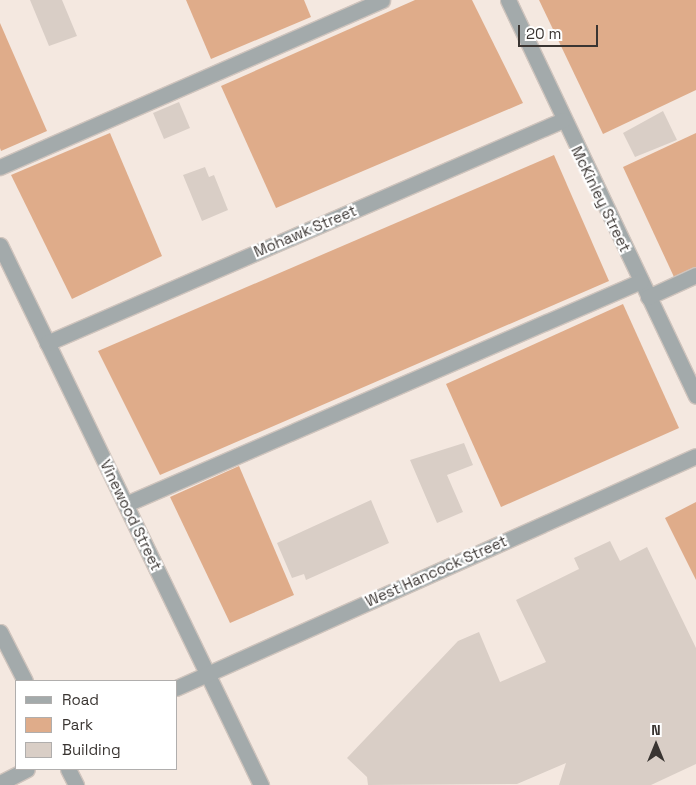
<!DOCTYPE html>
<html>
<head>
<meta charset="utf-8">
<style>
	body { margin:0 }
	#map { position:relative; width:696px; height:785px; overflow:hidden; background:#f4e8e0; font-family:"Space Grotesk",sans-serif }
	div>[style] { position:absolute }
	.green>* { inset:0; background:#dfac8a }
	.building>* { inset:0; background:#d9cec6 }
	.roads { filter:drop-shadow(1px 0 #cfc4bd) drop-shadow(-1px 0 #cfc4bd) drop-shadow(0 1px #cfc4bd) drop-shadow(0 -1px #cfc4bd) }
	.minor>* { height:15px; margin:-7.5px; padding:0 7.5px; transform-origin:7.5px; border-radius:7.5px; background:#a3aaab }
	span { translate:-50% -50%; white-space:nowrap; text-align:center; line-height:1.15; -webkit-text-stroke:4.5px #fff; paint-order:stroke }
	.street-label { font-size:15px; color:#3a3532 }
	.legend { position:absolute; left:15px; top:680px; width:162px; height:90px; box-sizing:border-box; background:#fff; border:1px solid #b0aead; margin:0; padding:6px 9px; list-style:none; font-size:15px; color:#3a3532 }
	.legend li { display:flex; align-items:center; gap:10px; height:25px }
	.legend b { width:25px; border:1px solid #b0aead }
	.north { position:absolute; left:631px; top:720px; width:50px; height:50px; -webkit-text-stroke:4px #fff; paint-order:stroke; rotate:0deg; font-size:14px; font-weight:700; line-height:20px; text-align:center; color:#3a3532 }
	.north::after { content:''; display:block; margin:auto; width:18px; height:22px; background:#3a3532; clip-path:polygon(50% 0,100% 100%,50% 72%,0 100%) }
	.scale { position:absolute; left:518px; top:25px; width:80px; height:22px; box-sizing:border-box; border:2px solid #3a3532; border-top:0; padding-left:6px; font-size:15px; line-height:18px; white-space:nowrap; color:#3a3532; -webkit-text-stroke:4px #fff; paint-order:stroke }
</style>
</head>
<body>
<div id="map">
	<div class="green">
		<div style="clip-path:polygon(186px 0,304px 0,311px 17px,211px 59px)"></div>
		<div style="clip-path:polygon(415px 0,472px 0,523px 103px,276px 208px,221px 86px)"></div>
		<div style="clip-path:polygon(539px 0,696px 0,696px 90px,603px 134px)"></div>
		<div style="clip-path:polygon(0 23px,47px 131px,1px 151px,0 148px)"></div>
		<div style="clip-path:polygon(110px 133px,162px 256px,72px 299px,11px 175px)"></div>
		<div style="clip-path:polygon(696px 133px,696px 267px,674px 277px,623px 167px)"></div>
		<div style="clip-path:polygon(554px 155px,609px 281px,160px 475px,98px 351px)"></div>
		<div style="clip-path:polygon(623px 304px,679px 428px,501px 507px,446px 384px)"></div>
		<div style="clip-path:polygon(239px 466px,294px 595px,230px 623px,170px 497px)"></div>
		<div style="clip-path:polygon(696px 502px,696px 580px,665px 518px)"></div>
	</div>
	<div class="building">
		<div style="clip-path:polygon(30px 0,62px 0,77px 36px,49px 46px)"></div>
		<div style="clip-path:polygon(179px 102px,190px 128px,164px 139px,153px 113px)"></div>
		<div style="clip-path:polygon(663px 111px,677px 140px,635px 157px,623px 133px)"></div>
		<div style="clip-path:polygon(205px 167px,209px 177px,214px 175px,228px 210px,202px 221px,183px 175px)"></div>
		<div style="clip-path:polygon(464px 443px,473px 465px,447px 475px,463px 512px,437px 523px,410px 460px)"></div>
		<div style="clip-path:polygon(371px 500px,389px 543px,306px 580px,304px 574px,292px 578px,277px 543px)"></div>
		<div style="clip-path:polygon(610px 541px,620px 561px,647px 547px,696px 648px,696px 764px,651px 785px,559px 785px,566px 763px,517px 784px,368px 785px,367px 777px,347px 758px,458px 641px,479px 632px,500px 682px,546px 662px,516px 600px,579px 569px,574px 558px)"></div>
	</div>
	<div class="roads">
		<div class="minor">
			<div style="left:508px;top:0;width:438px;rotate:64.6deg"></div>
			<div style="left:0;top:167px;width:417px;rotate:-23.6deg"></div>
			<div style="left:0;top:245px;width:600px;rotate:64.2deg"></div>
			<div style="left:648px;top:297px;width:53px;rotate:-24.6deg"></div>
			<div style="left:47px;top:343px;width:562px;rotate:-23.37deg"></div>
			<div style="left:126px;top:504px;width:561px;rotate:-23.41deg"></div>
			<div style="left:0;top:632px;width:55px;rotate:63deg"></div>
			<div style="left:176px;top:688px;width:569px;rotate:-24.04deg"></div>
			<div style="left:68px;top:769px;width:18px;rotate:63deg"></div>
			<div style="left:0;top:783px;width:30px;rotate:-27deg"></div>
		</div>
	</div>
	<div class="street-label">
		<span style="left:601px;top:199px;rotate:64deg">McKinley Street</span>
		<span style="left:305px;top:231px;rotate:-23deg">Mohawk Street</span>
		<span style="left:131px;top:515px;rotate:64deg">Vinewood Street</span>
		<span style="left:436px;top:571px;rotate:-24deg">West Hancock Street</span>
	</div>
	<ul class="legend">
	<li><b style="height:6px;background:#a3aaab"></b>Road</li>
	<li><b style="height:14px;background:#dfac8a"></b>Park</li>
	<li><b style="height:14px;background:#d9cec6"></b>Building</li>
	</ul>
	<div class="north">N</div>
	<div class="scale">20 m</div>
</div>
</body>
</html>
